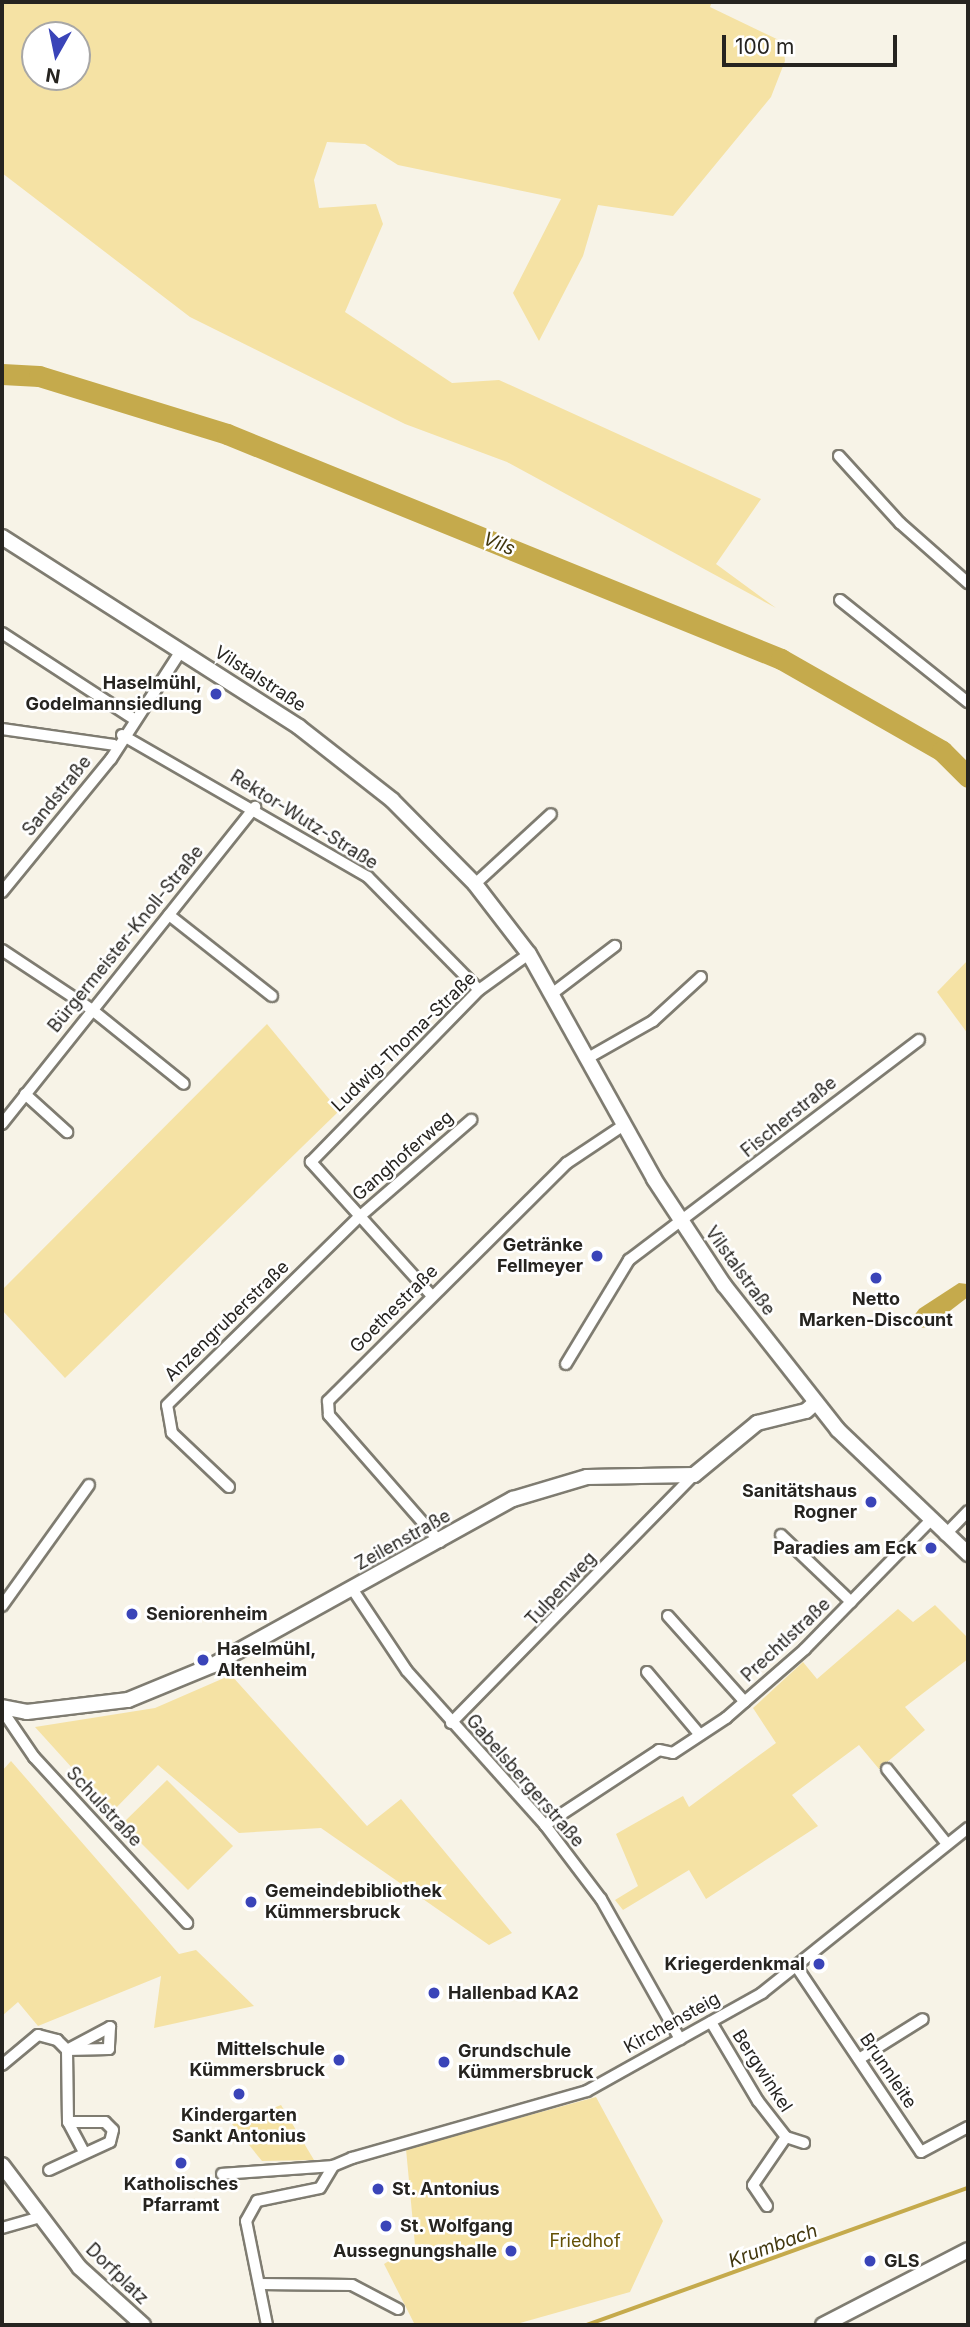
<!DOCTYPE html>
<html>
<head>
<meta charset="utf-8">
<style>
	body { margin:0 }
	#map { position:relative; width:970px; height:2327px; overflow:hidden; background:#f7f3e7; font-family:Inter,sans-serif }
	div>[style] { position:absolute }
	.green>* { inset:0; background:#f5e2a4 }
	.water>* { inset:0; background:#c5aa4c }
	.stream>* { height:3.5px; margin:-1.75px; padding:0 1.75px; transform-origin:1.75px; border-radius:1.75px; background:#c5aa4c }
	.river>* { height:21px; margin:-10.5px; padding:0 10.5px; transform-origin:10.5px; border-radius:10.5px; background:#c5aa4c }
	.roads { filter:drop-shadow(2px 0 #7f7c71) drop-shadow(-2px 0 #7f7c71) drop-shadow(0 2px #7f7c71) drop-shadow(0 -2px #7f7c71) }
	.street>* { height:10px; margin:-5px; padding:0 5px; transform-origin:5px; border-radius:5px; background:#fff }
	.secondary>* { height:14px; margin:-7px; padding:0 7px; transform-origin:7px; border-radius:7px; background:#fff }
	.dots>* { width:19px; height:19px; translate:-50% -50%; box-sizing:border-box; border:4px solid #fff; border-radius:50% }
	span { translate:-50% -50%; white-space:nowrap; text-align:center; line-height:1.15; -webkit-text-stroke:5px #fff; paint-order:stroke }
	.street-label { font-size:18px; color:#262420 }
	.poi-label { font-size:18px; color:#262420; font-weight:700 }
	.right { translate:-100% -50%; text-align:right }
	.left { translate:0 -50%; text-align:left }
	.park-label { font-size:18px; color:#645105 }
	.water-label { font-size:19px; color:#42370e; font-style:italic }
	.frame { position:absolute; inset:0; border:4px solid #262420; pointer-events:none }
	.north { position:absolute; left:21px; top:21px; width:70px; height:70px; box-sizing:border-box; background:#fff; border:2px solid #a8a7a6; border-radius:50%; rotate:189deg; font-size:19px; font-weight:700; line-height:28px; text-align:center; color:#262420 }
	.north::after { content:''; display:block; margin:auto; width:24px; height:32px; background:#3a44b8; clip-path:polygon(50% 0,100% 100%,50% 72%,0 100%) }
	.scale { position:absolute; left:722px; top:35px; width:175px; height:32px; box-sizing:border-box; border:4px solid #262420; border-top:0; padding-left:9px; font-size:21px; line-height:24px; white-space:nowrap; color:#262420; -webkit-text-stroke:5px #fff; paint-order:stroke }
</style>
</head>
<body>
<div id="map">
	<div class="green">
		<div style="clip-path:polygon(evenodd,2px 2px,712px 2px,710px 7px,783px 42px,785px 61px,771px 97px,673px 216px,598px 205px,583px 256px,539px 341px,513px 293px,561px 199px,398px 165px,365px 144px,327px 142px,314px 180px,319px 208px,376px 204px,383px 224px,345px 312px,452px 383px,499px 380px,761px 499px,716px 564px,776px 608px,507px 462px,405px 424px,190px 317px,2px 173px,2px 2px,35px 35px,77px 35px,77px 77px,35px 77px,35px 35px)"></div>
		<div style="clip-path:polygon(968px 960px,968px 1034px,937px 992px)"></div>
		<div style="clip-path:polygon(267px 1024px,339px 1111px,65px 1378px,2px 1310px,2px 1290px)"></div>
		<div style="clip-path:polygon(935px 1605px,968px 1638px,968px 1659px,905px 1707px,925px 1730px,879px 1769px,859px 1745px,792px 1795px,818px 1826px,706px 1899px,689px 1870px,623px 1910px,615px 1900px,638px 1886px,616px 1834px,683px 1796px,689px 1807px,776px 1743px,753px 1708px,803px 1662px,817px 1679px,898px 1609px,913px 1622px)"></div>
		<div style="clip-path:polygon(231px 1675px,367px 1826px,401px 1799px,512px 1933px,489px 1945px,321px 1828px,239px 1833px,158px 1765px,112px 1812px,35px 1727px,155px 1708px)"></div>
		<div style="clip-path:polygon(11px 1761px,179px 1954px,196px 1950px,254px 2006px,154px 2028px,161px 1976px,38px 2026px,18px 2002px,2px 2016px,2px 1771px)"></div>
		<div style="clip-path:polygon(167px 1780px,233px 1846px,188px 1890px,122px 1824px)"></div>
		<div style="clip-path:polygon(596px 2097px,663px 2221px,630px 2292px,513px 2325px,415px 2325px,384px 2264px,415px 2245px,406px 2149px)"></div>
		<div style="clip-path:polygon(281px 2105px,314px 2160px,262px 2161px,232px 2124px)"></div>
	</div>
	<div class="water">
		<div style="clip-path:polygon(959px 1283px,967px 1284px,968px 1297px,929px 1327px,918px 1328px,914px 1316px,919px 1309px)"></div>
	</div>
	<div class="stream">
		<div style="left:587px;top:2325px;width:405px;rotate:-19.8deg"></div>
	</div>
	<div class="river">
		<div style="left:2px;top:374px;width:37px;rotate:3deg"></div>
		<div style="left:39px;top:376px;width:197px;rotate:17.1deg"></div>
		<div style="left:227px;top:434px;width:598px;rotate:22.1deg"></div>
		<div style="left:781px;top:659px;width:185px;rotate:29.7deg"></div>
		<div style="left:942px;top:751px;width:37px;rotate:45deg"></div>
	</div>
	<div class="roads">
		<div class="street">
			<div style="left:839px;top:456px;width:91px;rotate:47.7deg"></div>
			<div style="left:900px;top:523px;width:91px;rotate:41.4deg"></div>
			<div style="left:840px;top:600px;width:164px;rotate:38.6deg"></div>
			<div style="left:2px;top:633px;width:158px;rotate:33.1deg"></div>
			<div style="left:2px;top:729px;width:113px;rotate:8.1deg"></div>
			<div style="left:122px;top:735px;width:284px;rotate:30deg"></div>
			<div style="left:368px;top:877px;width:158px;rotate:45.5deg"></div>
			<div style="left:475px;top:884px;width:103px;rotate:-42.6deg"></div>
			<div style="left:2px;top:892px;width:172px;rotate:-50.7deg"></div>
			<div style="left:111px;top:759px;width:129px;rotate:-57.1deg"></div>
			<div style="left:169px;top:915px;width:131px;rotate:38.2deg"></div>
			<div style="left:2px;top:950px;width:107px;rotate:33.5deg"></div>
			<div style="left:91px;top:1009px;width:119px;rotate:38.9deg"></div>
			<div style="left:553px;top:993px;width:78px;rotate:-37.2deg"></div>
			<div style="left:588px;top:1058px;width:75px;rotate:-29.6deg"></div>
			<div style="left:653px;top:1021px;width:65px;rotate:-42.5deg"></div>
			<div style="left:25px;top:1094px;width:57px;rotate:42.1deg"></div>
			<div style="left:2px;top:1124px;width:406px;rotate:-51.4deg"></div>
			<div style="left:432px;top:1296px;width:181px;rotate:-132.1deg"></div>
			<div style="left:311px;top:1162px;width:240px;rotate:-45.7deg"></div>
			<div style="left:479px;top:990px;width:62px;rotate:-35.8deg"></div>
			<div style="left:566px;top:1364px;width:122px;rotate:-58.8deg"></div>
			<div style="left:629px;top:1260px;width:364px;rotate:-37.2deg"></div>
			<div style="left:229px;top:1487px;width:79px;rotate:-136.5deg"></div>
			<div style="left:172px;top:1433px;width:28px;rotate:-100deg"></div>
			<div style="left:167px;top:1405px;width:267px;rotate:-44.4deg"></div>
			<div style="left:358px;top:1218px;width:150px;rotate:-40.9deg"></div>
			<div style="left:781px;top:1535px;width:97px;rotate:43.7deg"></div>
			<div style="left:945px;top:1535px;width:33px;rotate:-46deg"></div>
			<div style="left:440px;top:1542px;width:169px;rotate:-131.2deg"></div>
			<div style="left:329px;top:1415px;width:14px;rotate:-94deg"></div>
			<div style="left:328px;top:1401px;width:337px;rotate:-44.9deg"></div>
			<div style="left:567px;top:1163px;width:69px;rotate:-33.7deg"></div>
			<div style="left:353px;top:1590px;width:97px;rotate:56.3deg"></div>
			<div style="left:407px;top:1671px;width:207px;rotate:48.1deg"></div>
			<div style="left:545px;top:1825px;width:93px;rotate:52.9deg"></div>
			<div style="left:601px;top:1899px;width:161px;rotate:60.6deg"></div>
			<div style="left:2px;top:1606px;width:149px;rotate:-54.3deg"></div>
			<div style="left:668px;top:1616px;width:115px;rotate:48.2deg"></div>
			<div style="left:647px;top:1672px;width:82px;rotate:49.9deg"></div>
			<div style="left:2px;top:1710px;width:57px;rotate:55.8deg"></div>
			<div style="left:34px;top:1757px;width:226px;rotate:47.3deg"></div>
			<div style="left:451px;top:1723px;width:347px;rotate:-45.6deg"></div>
			<div style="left:887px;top:1769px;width:96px;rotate:51.3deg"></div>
			<div style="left:545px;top:1825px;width:136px;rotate:-33.3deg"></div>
			<div style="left:659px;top:1750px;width:14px;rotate:12deg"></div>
			<div style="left:673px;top:1753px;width:64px;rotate:-33.4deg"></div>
			<div style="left:726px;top:1718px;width:105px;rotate:-41.1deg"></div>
			<div style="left:805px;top:1649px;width:179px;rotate:-45.7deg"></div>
			<div style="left:796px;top:1966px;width:224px;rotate:56.1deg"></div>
			<div style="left:921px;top:2152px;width:53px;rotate:-28deg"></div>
			<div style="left:711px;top:2022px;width:92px;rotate:59.3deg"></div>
			<div style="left:758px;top:2101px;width:46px;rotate:52.1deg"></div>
			<div style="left:786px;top:2137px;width:19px;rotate:18deg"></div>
			<div style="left:110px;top:2027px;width:22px;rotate:93deg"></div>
			<div style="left:109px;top:2049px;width:42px;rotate:178.6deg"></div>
			<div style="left:67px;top:2050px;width:49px;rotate:-28.1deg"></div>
			<div style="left:859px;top:2059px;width:75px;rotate:-32deg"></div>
			<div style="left:2px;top:2065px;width:47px;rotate:-39.8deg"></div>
			<div style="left:38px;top:2035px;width:20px;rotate:15deg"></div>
			<div style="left:57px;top:2040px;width:14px;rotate:45deg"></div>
			<div style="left:67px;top:2050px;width:72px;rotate:89.2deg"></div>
			<div style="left:68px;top:2122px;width:37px"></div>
			<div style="left:105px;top:2122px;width:11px;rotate:45deg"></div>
			<div style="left:113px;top:2130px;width:12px;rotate:104deg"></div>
			<div style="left:110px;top:2142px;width:67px;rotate:155.3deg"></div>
			<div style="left:68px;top:2122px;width:32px;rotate:62deg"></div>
			<div style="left:222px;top:2174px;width:111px;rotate:-4.1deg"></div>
			<div style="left:767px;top:2206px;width:25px;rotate:-124deg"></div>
			<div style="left:753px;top:2185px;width:58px;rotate:-55.5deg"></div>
			<div style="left:2px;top:2228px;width:40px;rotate:-16deg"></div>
			<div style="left:259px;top:2284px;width:93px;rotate:0.6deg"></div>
			<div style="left:352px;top:2285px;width:52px;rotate:27.6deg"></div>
			<div style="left:267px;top:2325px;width:106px;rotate:-101.4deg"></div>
			<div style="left:246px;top:2221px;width:23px;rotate:-61deg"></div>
			<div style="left:257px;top:2201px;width:64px;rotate:-11.7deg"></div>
			<div style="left:320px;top:2188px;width:26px;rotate:-59deg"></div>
			<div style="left:333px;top:2166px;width:21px;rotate:-23deg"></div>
			<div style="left:352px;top:2158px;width:244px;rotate:-15.9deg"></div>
			<div style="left:587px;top:2091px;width:201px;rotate:-29.2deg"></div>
			<div style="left:762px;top:1993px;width:264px;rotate:-38.7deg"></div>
		</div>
		<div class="secondary">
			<div style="left:2px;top:537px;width:353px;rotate:32.6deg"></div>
			<div style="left:299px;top:727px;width:118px;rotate:38.1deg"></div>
			<div style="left:392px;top:800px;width:118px;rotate:45.3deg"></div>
			<div style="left:475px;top:884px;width:88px;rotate:52.4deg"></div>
			<div style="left:529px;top:954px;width:257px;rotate:60.9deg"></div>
			<div style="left:654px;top:1179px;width:127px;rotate:56.6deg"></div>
			<div style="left:724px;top:1285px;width:184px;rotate:51.8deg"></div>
			<div style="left:838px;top:1430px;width:180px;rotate:43.6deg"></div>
			<div style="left:2px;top:1707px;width:25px;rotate:11deg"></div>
			<div style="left:27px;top:1712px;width:102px;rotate:-6.8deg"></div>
			<div style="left:128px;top:1700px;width:92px;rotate:-22.4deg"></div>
			<div style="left:213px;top:1665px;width:343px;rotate:-29deg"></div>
			<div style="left:513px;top:1499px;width:77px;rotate:-16.6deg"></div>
			<div style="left:587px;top:1477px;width:107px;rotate:-1.1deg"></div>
			<div style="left:694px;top:1475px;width:82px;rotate:-39.5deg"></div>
			<div style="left:757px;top:1423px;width:50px;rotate:-13.8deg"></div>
			<div style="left:806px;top:1411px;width:13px;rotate:-42deg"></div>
			<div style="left:2px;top:2165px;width:129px;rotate:52.9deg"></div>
			<div style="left:80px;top:2268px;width:85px;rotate:42.1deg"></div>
			<div style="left:823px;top:2325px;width:163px;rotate:-27.3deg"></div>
		</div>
	</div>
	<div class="dots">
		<div style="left:216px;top:694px;background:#3a44b8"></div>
		<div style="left:597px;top:1256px;background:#3a44b8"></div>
		<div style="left:876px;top:1278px;background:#3a44b8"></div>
		<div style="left:871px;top:1502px;background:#3a44b8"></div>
		<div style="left:931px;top:1548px;background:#3a44b8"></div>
		<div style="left:132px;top:1614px;background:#3a44b8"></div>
		<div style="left:203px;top:1660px;background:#3a44b8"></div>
		<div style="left:251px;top:1902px;background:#3a44b8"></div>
		<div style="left:819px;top:1964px;background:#3a44b8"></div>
		<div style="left:434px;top:1993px;background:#3a44b8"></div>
		<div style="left:339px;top:2060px;background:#3a44b8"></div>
		<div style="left:444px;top:2062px;background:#3a44b8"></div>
		<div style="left:239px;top:2094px;background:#3a44b8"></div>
		<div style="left:181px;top:2163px;background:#3a44b8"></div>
		<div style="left:378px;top:2189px;background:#3a44b8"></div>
		<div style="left:386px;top:2226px;background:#3a44b8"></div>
		<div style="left:511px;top:2251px;background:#3a44b8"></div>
		<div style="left:870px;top:2261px;background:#3a44b8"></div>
	</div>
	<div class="street-label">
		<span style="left:260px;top:679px;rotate:33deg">Vilstalstraße</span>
		<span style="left:57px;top:796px;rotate:-51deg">Sandstraße</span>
		<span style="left:304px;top:820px;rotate:32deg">Rektor-Wutz-Straße</span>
		<span style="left:126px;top:939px;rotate:-51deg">Bürgermeister-Knoll-Straße</span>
		<span style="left:404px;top:1042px;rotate:-44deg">Ludwig-Thoma-Straße</span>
		<span style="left:789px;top:1117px;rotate:-39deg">Fischerstraße</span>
		<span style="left:403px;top:1156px;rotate:-41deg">Ganghoferweg</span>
		<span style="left:740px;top:1271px;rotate:54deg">Vilstalstraße</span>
		<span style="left:394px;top:1309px;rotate:-45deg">Goethestraße</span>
		<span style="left:227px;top:1321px;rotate:-44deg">Anzengruberstraße</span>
		<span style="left:403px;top:1540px;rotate:-29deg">Zeilenstraße</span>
		<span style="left:561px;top:1589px;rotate:-47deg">Tulpenweg</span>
		<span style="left:786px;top:1640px;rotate:-43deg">Prechtlstraße</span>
		<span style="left:525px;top:1781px;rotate:49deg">Gabelsbergerstraße</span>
		<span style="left:104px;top:1807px;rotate:47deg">Schulstraße</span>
		<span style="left:672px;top:2023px;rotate:-29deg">Kirchensteig</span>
		<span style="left:762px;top:2071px;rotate:57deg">Bergwinkel</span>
		<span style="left:888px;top:2071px;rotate:56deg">Brunnleite</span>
		<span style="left:117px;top:2274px;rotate:44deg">Dorfplatz</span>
	</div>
	<div class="poi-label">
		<span class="right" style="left:202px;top:694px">Haselmühl,<br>Godelmannsiedlung</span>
		<span class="right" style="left:583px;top:1256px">Getränke<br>Fellmeyer</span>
		<span style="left:876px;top:1310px">Netto<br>Marken-Discount</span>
		<span class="right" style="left:857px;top:1502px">Sanitätshaus<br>Rogner</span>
		<span class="right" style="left:917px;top:1548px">Paradies am Eck</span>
		<span class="left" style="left:146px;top:1614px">Seniorenheim</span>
		<span class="left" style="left:217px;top:1660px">Haselmühl,<br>Altenheim</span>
		<span class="left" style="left:265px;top:1902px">Gemeindebibliothek<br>Kümmersbruck</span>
		<span class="right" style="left:805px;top:1964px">Kriegerdenkmal</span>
		<span class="left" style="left:448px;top:1993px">Hallenbad KA2</span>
		<span class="right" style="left:325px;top:2060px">Mittelschule<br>Kümmersbruck</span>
		<span class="left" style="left:458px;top:2062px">Grundschule<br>Kümmersbruck</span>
		<span style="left:239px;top:2126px">Kindergarten<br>Sankt Antonius</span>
		<span style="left:181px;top:2195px">Katholisches<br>Pfarramt</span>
		<span class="left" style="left:392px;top:2189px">St. Antonius</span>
		<span class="left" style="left:400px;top:2226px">St. Wolfgang</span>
		<span class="right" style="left:497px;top:2251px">Aussegnungshalle</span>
		<span class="left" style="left:884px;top:2261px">GLS</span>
	</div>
	<div class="park-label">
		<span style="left:585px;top:2241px">Friedhof</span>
	</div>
	<div class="water-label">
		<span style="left:499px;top:544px;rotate:22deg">Vils</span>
		<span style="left:773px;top:2246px;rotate:-20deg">Krumbach</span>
	</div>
	<div class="frame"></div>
	<div class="north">N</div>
	<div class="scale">100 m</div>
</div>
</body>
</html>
